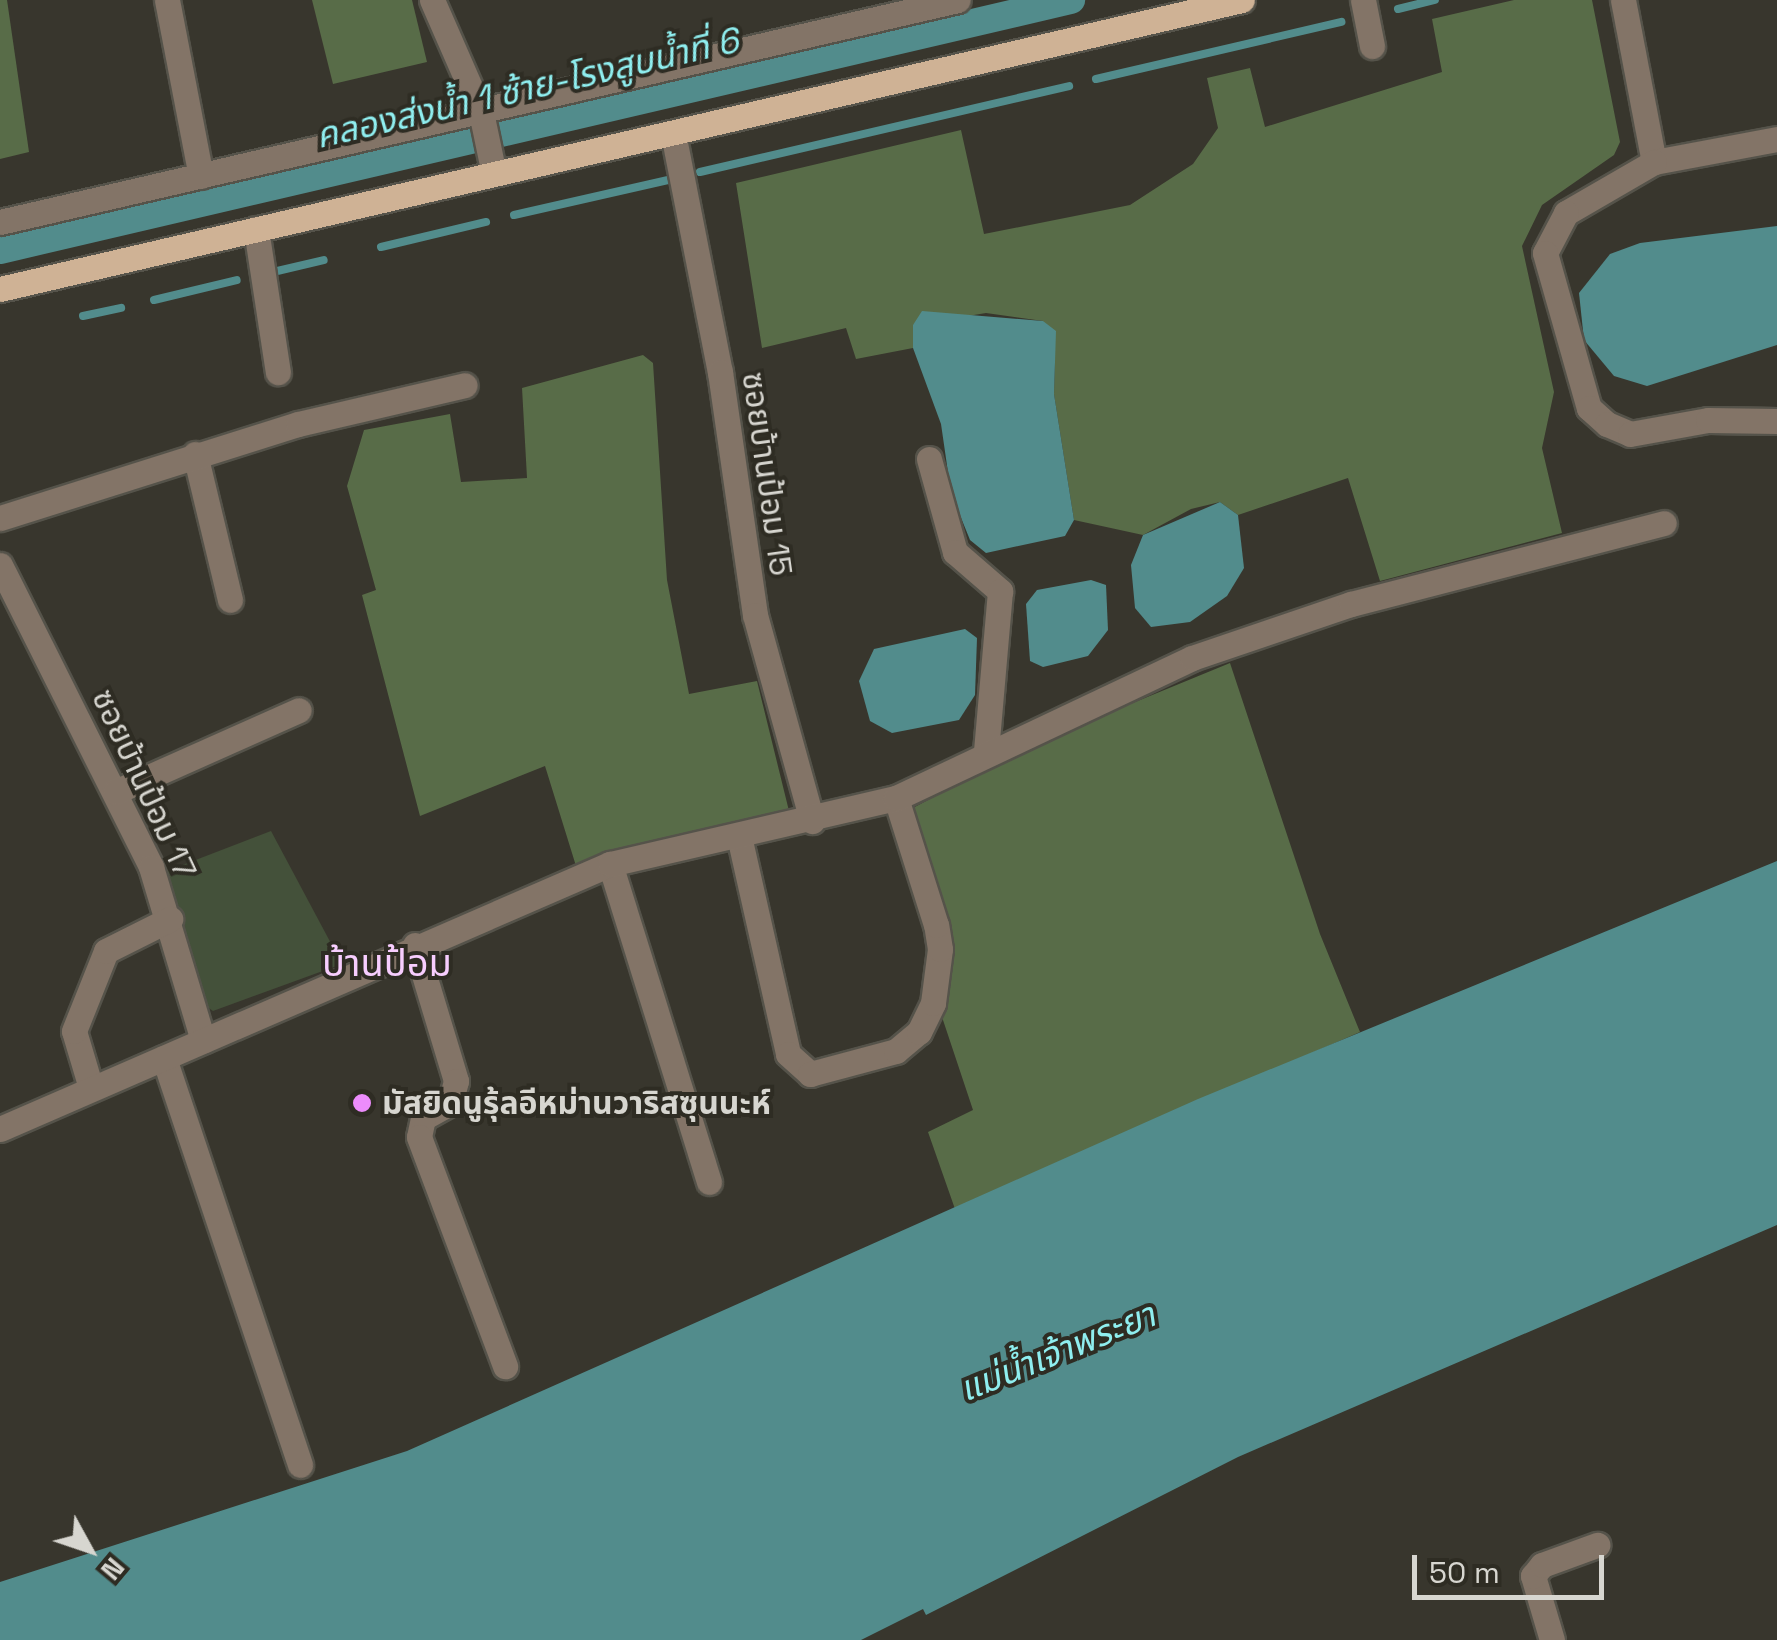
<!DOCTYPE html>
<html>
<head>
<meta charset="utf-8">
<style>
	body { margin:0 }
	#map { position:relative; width:1777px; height:1640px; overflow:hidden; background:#38362d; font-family:"Space Grotesk","Noto Sans Thai",sans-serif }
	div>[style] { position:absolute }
	.green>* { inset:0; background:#44513a }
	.forest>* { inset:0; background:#586c48 }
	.water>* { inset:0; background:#528c8c }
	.stream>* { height:8px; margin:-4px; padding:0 4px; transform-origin:4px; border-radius:4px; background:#528c8c }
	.canal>* { height:28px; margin:-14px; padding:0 14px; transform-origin:14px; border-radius:14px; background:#528c8c }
	.roads { filter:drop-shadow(2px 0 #55534a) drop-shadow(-2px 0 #55534a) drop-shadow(0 2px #55534a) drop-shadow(0 -2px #55534a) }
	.minor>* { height:25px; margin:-12.5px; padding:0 12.5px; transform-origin:12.5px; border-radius:12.5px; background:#837467 }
	.major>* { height:25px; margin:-12.5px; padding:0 12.5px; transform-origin:12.5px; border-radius:12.5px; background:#cfb295 }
	.dots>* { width:28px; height:28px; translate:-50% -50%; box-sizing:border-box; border:5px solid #2e2c23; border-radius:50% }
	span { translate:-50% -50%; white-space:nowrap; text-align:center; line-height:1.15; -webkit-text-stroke:8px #2e2c23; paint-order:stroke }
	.street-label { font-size:32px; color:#d7d6d0 }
	.poi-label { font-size:32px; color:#d7d6d0; font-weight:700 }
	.left { translate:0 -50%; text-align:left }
	.water-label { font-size:35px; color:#8feeef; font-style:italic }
	.quarter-label { font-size:38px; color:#f7cdfe }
	.north { position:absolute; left:40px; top:1500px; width:100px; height:100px; -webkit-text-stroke:8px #2e2c23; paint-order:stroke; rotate:130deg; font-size:28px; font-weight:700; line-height:40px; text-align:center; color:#d7d6d0 }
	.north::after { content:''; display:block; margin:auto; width:35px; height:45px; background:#d7d6d0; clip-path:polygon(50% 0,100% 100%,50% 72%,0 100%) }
	.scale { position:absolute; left:1412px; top:1555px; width:192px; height:45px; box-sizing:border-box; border:5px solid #d7d6d0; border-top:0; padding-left:12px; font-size:30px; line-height:35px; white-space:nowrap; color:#d7d6d0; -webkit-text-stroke:8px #2e2c23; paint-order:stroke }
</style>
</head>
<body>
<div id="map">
	<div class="green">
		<div style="clip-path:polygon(271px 831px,342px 964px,213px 1011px,203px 1004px,167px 871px)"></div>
	</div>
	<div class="forest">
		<div style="clip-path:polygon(0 0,7px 0,29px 152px,0 159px)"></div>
		<div style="clip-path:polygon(312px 0,412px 0,427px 62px,333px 84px)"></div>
		<div style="clip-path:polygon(1514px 0,1592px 0,1620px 142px,1614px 155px,1542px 205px,1522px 246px,1554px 392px,1542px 448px,1562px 533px,1380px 581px,1348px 478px,1238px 515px,1220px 502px,1191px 509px,1143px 535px,1074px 520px,1054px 394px,1055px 360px,1043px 321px,986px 313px,913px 325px,913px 348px,856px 359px,846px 328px,762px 348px,736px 183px,961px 130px,984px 234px,1130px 205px,1193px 164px,1218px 128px,1207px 78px,1250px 68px,1265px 127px,1442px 72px,1432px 19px)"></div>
		<div style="clip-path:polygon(643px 355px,653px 363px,667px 580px,689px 694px,757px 681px,790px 815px,576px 866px,545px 766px,420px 816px,362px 595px,376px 590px,347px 486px,364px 430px,450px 414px,461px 482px,527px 478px,522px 388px)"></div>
		<div style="clip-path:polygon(1230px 663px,1320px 934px,1360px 1032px,955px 1209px,928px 1132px,973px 1110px,940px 1011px,911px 809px,1033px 744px)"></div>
	</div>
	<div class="water">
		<div style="clip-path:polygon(1777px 226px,1777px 345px,1647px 386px,1614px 376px,1584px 340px,1579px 293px,1610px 254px,1640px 243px)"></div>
		<div style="clip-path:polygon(922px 311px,1043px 321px,1056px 331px,1054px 394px,1074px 520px,1065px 536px,986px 553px,970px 540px,951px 493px,941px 424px,913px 348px,913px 325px)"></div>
		<div style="clip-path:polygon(1220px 502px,1238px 515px,1244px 568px,1227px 596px,1190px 622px,1151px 627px,1135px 608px,1131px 565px,1143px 535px)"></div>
		<div style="clip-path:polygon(1091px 580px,1106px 585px,1108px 630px,1088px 656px,1043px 667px,1030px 661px,1026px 604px,1037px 590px)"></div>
		<div style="clip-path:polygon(965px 629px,977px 638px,975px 695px,959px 720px,892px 733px,870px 721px,859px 681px,874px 649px)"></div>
		<div style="clip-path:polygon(1777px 861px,1777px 1225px,1238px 1457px,926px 1615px,923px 1609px,861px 1640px,0 1640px,0 1582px,407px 1451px,1198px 1099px)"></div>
	</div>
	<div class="stream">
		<div style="left:1398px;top:9px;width:38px;rotate:-14deg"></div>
		<div style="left:1096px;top:79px;width:252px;rotate:-13.1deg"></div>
		<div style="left:700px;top:172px;width:379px;rotate:-13.1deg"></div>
		<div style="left:514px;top:215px;width:158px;rotate:-12.8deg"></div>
		<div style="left:381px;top:247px;width:108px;rotate:-13.4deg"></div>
		<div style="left:273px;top:272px;width:52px;rotate:-13.2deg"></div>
		<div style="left:154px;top:300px;width:85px;rotate:-13.5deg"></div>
		<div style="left:83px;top:316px;width:39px;rotate:-12deg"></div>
	</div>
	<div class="canal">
		<div style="left:0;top:250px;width:1100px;rotate:-13.14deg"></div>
	</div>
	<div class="roads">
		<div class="minor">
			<div style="left:167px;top:0;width:179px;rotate:79.1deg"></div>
			<div style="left:432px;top:0;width:122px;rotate:66.4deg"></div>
			<div style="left:481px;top:112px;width:63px;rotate:78.2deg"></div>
			<div style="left:1363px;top:0;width:47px;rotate:78.9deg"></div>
			<div style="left:1623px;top:0;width:165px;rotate:79.2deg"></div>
			<div style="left:673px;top:133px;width:244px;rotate:78.9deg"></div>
			<div style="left:720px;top:372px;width:246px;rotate:81.8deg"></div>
			<div style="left:755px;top:615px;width:214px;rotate:74.5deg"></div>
			<div style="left:1777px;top:139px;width:125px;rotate:169.4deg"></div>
			<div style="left:1654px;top:162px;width:102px;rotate:149.9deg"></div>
			<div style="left:1566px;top:213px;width:45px;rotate:117.7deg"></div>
			<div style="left:1545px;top:253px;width:161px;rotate:74.2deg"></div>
			<div style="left:1589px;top:408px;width:24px;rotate:42deg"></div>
			<div style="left:1607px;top:424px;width:25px;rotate:23deg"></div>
			<div style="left:1630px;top:434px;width:79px;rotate:-10.2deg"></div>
			<div style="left:1708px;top:420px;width:69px;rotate:0.8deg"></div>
			<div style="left:0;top:222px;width:983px;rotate:-13.05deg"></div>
			<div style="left:256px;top:229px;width:145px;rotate:81.3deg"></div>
			<div style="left:195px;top:454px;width:150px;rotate:76.5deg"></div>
			<div style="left:929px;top:459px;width:97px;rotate:74.4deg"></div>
			<div style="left:955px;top:552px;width:60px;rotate:40.9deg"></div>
			<div style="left:1000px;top:591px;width:162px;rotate:95deg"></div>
			<div style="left:0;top:518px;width:312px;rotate:-17.5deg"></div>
			<div style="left:298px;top:424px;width:171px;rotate:-13.1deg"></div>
			<div style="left:0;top:565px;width:338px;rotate:63.4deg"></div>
			<div style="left:151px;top:867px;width:181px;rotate:73.3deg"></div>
			<div style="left:115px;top:792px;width:201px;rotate:-24deg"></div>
			<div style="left:739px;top:836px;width:223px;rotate:77.3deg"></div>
			<div style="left:788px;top:1054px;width:30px;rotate:42deg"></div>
			<div style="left:810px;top:1074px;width:89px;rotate:-15deg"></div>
			<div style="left:896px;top:1051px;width:30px;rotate:-40deg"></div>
			<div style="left:919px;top:1032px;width:32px;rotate:-64deg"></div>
			<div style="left:933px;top:1003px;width:54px;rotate:-82.6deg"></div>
			<div style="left:940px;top:949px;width:24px;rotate:-99deg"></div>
			<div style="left:936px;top:925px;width:133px;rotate:-107.5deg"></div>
			<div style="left:610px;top:864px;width:333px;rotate:72.7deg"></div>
			<div style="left:415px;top:945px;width:142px;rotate:73.2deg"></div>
			<div style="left:456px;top:1081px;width:23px;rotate:105deg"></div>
			<div style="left:450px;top:1103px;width:31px;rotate:151deg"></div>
			<div style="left:423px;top:1118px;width:19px;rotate:102deg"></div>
			<div style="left:419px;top:1137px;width:245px;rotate:69.4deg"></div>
			<div style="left:164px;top:1058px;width:429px;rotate:71.5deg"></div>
			<div style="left:91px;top:1088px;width:59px;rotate:-106.6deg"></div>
			<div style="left:74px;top:1031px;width:86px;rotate:-68.2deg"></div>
			<div style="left:106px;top:951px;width:72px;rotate:-26.6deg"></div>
			<div style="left:0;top:1129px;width:665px;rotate:-23.48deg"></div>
			<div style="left:610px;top:864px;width:294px;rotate:-13deg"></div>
			<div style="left:896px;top:798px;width:327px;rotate:-25.3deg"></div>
			<div style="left:1192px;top:658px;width:168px;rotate:-18.8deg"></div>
			<div style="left:1351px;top:604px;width:323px;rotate:-14.5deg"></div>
			<div style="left:1552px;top:1640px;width:67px;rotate:-106.5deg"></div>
			<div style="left:1533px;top:1576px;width:14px;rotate:-51deg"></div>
			<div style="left:1542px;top:1565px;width:59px;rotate:-20deg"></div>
		</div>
		<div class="major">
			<div style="left:0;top:289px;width:1275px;rotate:-13.1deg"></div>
		</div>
	</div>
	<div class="dots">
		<div style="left:362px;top:1103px;background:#ec8cfb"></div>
	</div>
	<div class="street-label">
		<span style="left:767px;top:474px;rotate:82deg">ซอยบ้านป้อม 15</span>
		<span style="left:144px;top:784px;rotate:65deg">ซอยบ้านป้อม 17</span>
	</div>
	<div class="poi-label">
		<span class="left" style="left:382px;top:1103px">มัสยิดนูรุ้ลอีหม่านวาริสซุนนะห์</span>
	</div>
	<div class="water-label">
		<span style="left:527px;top:88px;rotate:-13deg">คลองส่งน้ำ 1 ซ้าย-โรงสูบน้ำที่ 6</span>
		<span style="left:1057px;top:1352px;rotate:-22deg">แม่น้ำเจ้าพระยา</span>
	</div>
	<div class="quarter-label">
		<span style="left:387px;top:964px">บ้านป้อม</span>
	</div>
	<div class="north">N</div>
	<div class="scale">50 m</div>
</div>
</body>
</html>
